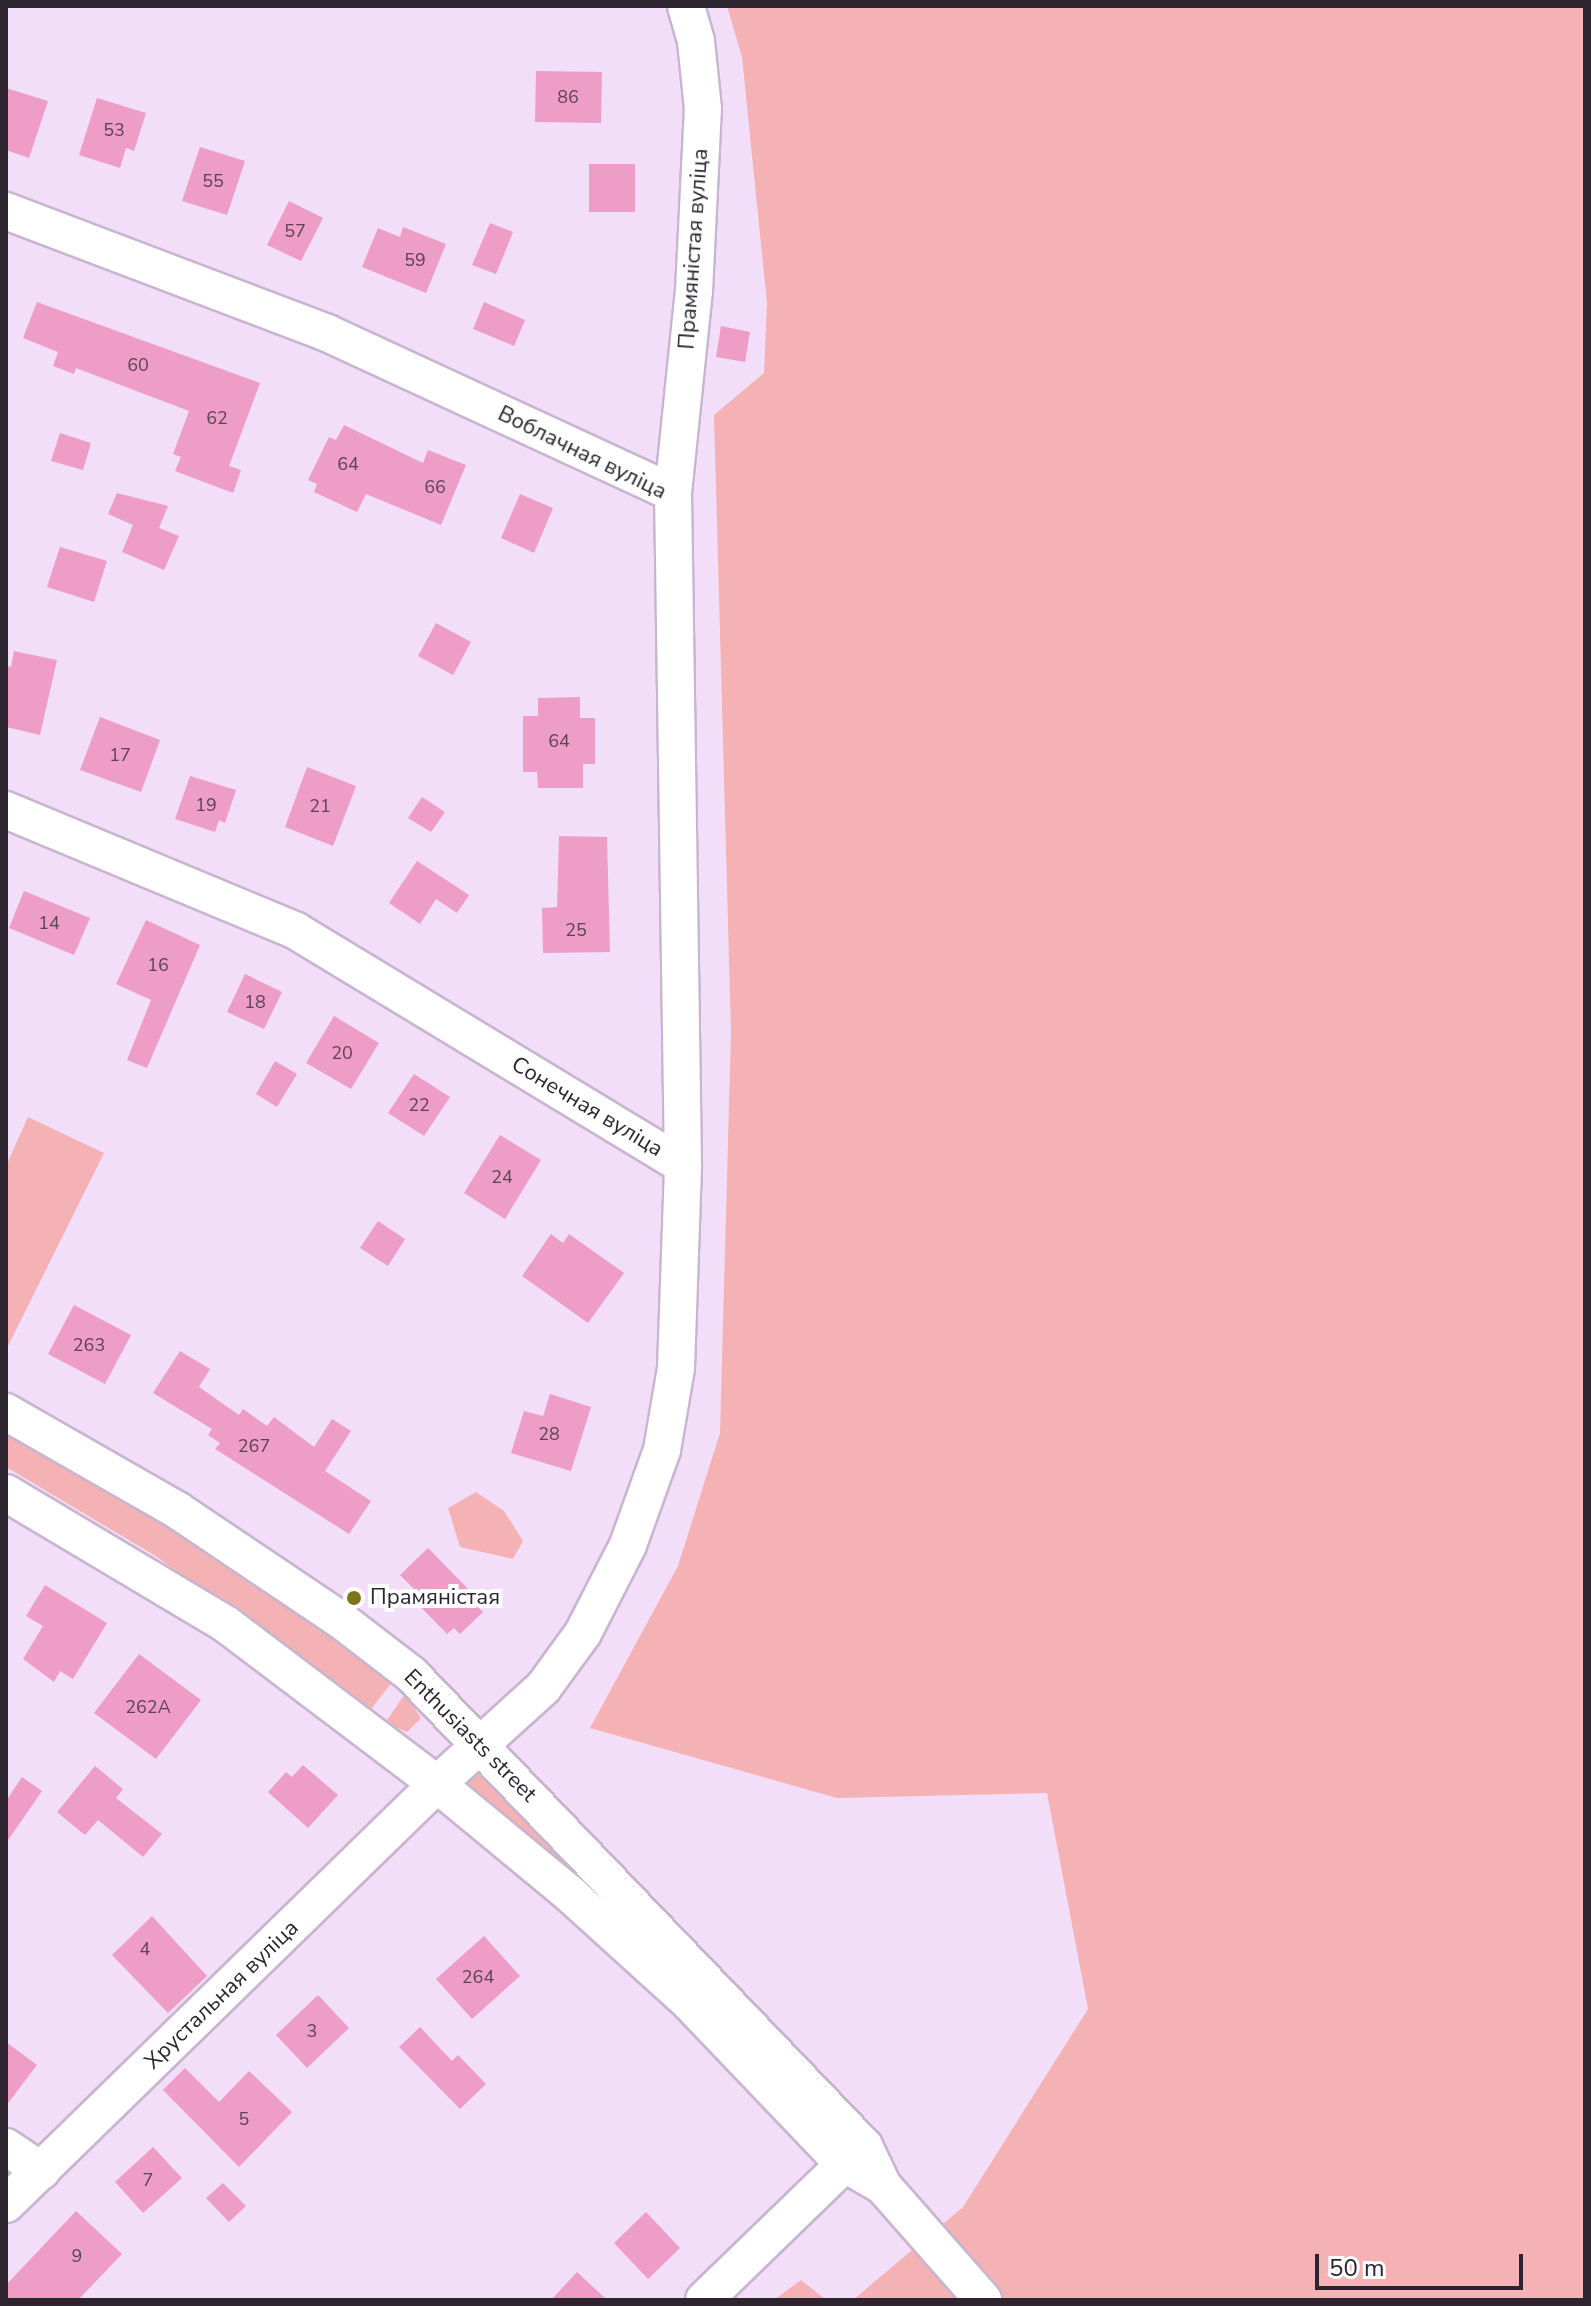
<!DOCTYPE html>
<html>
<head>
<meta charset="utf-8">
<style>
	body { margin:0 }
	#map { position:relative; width:1591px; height:2306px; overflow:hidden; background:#f2def9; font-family:"Nunito Sans",sans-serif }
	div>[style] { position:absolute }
	.green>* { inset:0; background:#f5b2b4 }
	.building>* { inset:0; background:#ee9dc7 }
	.roads { filter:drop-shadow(2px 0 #c9b5cf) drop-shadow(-2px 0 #c9b5cf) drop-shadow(0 2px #c9b5cf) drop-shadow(0 -2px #c9b5cf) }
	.minor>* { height:36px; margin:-18px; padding:0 18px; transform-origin:18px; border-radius:18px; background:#fff }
	.dots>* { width:22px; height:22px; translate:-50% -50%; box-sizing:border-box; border:4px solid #fff; border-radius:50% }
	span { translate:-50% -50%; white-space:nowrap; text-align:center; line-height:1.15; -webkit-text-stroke:8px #fff; paint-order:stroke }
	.number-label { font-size:18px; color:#5c4255 }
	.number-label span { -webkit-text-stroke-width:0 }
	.street-label { font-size:22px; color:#2c242f }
	.poi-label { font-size:22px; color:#2c242f }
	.left { translate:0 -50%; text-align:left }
	.frame { position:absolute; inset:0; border:8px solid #2c242f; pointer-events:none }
	.scale { position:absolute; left:1315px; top:2254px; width:208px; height:36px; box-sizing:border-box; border:4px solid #2c242f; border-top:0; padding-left:10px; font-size:24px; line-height:28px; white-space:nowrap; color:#2c242f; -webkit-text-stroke:6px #fff; paint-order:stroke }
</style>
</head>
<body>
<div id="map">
	<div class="green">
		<div style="clip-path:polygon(727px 6px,1585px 6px,1585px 2300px,853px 2300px,963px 2207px,1088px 2009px,1047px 1793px,837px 1798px,590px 1728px,678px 1566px,720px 1433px,731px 1032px,714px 415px,764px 373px,767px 303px,742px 57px)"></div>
		<div style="clip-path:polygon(28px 1117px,104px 1153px,6px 1350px,6px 1166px)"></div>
		<div style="clip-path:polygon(6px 1426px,163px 1517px,393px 1681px,371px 1709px,154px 1555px,6px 1467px)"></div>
		<div style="clip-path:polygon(476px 1492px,504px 1511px,523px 1541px,513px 1559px,460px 1547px,448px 1508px)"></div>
		<div style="clip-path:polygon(405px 1694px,421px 1718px,407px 1732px,385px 1723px)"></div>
		<div style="clip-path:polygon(475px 1768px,497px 1782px,586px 1884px,468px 1790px,464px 1781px)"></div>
		<div style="clip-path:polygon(801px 2280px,826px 2300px,774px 2300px)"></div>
	</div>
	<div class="building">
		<div style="clip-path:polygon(536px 71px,602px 72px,601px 123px,535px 122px)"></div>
		<div style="clip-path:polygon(6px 88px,48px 101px,29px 158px,6px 150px)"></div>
		<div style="clip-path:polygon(97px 98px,146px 113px,134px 151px,126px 148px,120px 168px,79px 155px)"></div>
		<div style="clip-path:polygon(200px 147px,245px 161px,227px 215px,182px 201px)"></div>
		<div style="clip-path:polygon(589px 164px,635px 164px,635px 212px,589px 212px)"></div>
		<div style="clip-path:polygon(289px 201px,323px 218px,301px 261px,267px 245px)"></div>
		<div style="clip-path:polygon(490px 223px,513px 232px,496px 274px,472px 265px)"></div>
		<div style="clip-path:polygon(403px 227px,446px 244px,426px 293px,362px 267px,378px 228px,400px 237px)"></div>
		<div style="clip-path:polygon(37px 302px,260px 383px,229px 466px,241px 470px,233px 493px,175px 471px,181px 457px,173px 454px,189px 411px,76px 368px,74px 374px,53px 366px,58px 352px,23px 338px)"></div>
		<div style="clip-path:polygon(484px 302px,525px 320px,514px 346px,473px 329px)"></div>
		<div style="clip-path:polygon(721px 326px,750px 332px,745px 362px,716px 357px)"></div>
		<div style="clip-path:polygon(344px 425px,423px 463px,428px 450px,466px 465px,441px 525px,366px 494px,357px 512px,314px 492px,317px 484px,308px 480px,329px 437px,336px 440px)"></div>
		<div style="clip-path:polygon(60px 433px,91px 443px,83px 470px,51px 461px)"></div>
		<div style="clip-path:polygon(117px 493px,168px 506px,159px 528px,179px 536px,164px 570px,122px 552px,133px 525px,108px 514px)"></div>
		<div style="clip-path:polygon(520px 494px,553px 508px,534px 553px,501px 538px)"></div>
		<div style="clip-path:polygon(60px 547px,107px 561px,94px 602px,47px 587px)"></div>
		<div style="clip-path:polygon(436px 623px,471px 642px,453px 675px,418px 656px)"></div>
		<div style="clip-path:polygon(14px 651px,57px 660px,40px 735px,6px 727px,6px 666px,11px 667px)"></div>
		<div style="clip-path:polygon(580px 697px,580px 718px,595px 718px,595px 764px,583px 764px,583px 788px,538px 788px,537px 772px,523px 772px,523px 716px,538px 716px,538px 698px)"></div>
		<div style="clip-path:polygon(100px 717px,160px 740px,141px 792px,80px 770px)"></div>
		<div style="clip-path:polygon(307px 767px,356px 786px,333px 846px,285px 827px)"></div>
		<div style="clip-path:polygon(190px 776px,236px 790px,225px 823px,219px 820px,215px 832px,175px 819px)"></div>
		<div style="clip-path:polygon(422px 797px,445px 812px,431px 832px,408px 818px)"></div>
		<div style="clip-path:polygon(559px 836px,607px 837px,610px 952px,543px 953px,542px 908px,557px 907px)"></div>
		<div style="clip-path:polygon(417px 861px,469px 895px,457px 913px,436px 899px,420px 924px,389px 903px)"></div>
		<div style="clip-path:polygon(24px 891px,90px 918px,74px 955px,9px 928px)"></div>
		<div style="clip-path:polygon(146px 920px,200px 945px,147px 1068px,127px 1060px,151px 1000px,116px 984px)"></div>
		<div style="clip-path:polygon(245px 974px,282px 992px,264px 1029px,227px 1012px)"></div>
		<div style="clip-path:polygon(334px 1016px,379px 1043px,351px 1089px,306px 1063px)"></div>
		<div style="clip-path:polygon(275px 1061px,297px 1074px,277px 1107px,256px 1094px)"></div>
		<div style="clip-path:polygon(414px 1074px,450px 1097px,424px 1136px,388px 1113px)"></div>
		<div style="clip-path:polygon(500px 1135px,541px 1160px,505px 1219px,464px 1193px)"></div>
		<div style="clip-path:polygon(378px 1221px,405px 1239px,388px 1266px,360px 1248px)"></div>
		<div style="clip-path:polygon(551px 1234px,563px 1243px,569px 1234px,624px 1273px,588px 1323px,522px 1276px)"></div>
		<div style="clip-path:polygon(74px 1305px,131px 1335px,105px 1384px,48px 1354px)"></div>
		<div style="clip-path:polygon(180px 1351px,210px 1369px,199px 1387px,239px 1415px,243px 1409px,267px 1426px,274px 1417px,314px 1447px,332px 1419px,351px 1431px,325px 1471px,371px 1501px,349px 1534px,215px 1449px,220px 1443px,208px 1435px,212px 1429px,153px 1393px)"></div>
		<div style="clip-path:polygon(550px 1394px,591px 1407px,571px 1471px,511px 1453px,524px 1411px,543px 1416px)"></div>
		<div style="clip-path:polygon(428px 1548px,480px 1601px,476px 1605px,483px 1612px,460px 1634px,454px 1628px,447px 1634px,409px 1595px,415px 1590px,400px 1575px)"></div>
		<div style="clip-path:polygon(45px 1585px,107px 1623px,73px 1679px,60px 1671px,54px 1682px,23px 1659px,43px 1626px,26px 1616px)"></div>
		<div style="clip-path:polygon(139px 1654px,201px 1700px,156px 1759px,94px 1713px)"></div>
		<div style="clip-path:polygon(303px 1765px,338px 1795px,308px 1828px,268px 1792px,286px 1772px,292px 1777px)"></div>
		<div style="clip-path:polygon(95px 1766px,123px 1789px,116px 1798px,162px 1834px,143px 1857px,98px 1820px,85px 1835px,57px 1812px)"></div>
		<div style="clip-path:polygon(22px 1777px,42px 1791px,6px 1843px,6px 1801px)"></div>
		<div style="clip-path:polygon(152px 1916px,207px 1976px,168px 2013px,112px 1955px)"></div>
		<div style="clip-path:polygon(484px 1936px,520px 1976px,472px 2019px,436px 1979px)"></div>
		<div style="clip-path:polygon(318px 1995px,349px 2028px,307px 2068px,276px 2035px)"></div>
		<div style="clip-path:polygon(420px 2027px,452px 2061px,458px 2055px,486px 2084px,460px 2109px,399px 2047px)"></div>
		<div style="clip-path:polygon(6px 2042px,37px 2065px,6px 2106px)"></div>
		<div style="clip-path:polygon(185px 2068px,219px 2102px,249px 2071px,292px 2112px,239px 2167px,163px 2090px)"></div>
		<div style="clip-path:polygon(153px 2147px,182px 2178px,143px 2213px,115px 2182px)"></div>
		<div style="clip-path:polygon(223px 2183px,246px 2206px,229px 2222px,206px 2198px)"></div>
		<div style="clip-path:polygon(76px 2211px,122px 2254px,78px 2300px,6px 2300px,6px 2285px)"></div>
		<div style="clip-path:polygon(646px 2212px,680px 2248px,648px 2279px,614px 2243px)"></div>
		<div style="clip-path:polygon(577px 2272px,607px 2300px,551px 2300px)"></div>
	</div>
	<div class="roads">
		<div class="minor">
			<div style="left:6px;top:211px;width:343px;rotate:20.8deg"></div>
			<div style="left:327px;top:333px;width:381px;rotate:24.8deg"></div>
			<div style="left:6px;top:810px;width:314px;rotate:22.6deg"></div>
			<div style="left:296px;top:931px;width:452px;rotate:31.2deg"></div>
			<div style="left:6px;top:1412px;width:197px;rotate:29.8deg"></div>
			<div style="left:177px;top:1510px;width:199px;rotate:33.9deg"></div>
			<div style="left:342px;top:1621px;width:87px;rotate:37.5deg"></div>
			<div style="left:411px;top:1674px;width:654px;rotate:46.18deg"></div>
			<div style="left:864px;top:2146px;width:44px;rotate:64.6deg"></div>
			<div style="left:883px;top:2186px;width:152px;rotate:48.7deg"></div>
			<div style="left:6px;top:1493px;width:257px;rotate:30.8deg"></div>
			<div style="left:227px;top:1625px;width:263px;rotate:37.1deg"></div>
			<div style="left:437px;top:1784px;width:174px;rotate:39.6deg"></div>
			<div style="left:571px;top:1895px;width:159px;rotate:42.2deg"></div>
			<div style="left:689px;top:2002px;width:223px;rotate:46.3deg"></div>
			<div style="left:843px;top:2163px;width:46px;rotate:29.9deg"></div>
			<div style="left:6px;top:2147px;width:43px;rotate:33.7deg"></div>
			<div style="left:6px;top:2204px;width:602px;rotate:-44.26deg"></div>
			<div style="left:437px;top:1784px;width:143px;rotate:-42.2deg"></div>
			<div style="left:543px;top:1688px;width:68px;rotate:-54deg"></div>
			<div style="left:583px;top:1633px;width:99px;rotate:-62.9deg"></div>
			<div style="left:628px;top:1545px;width:101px;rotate:-70.3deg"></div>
			<div style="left:662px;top:1450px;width:83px;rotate:-80.3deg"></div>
			<div style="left:676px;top:1368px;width:203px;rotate:-88deg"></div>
			<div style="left:683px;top:1165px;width:672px;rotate:-90.85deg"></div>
			<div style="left:673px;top:493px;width:203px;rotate:-84.1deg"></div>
			<div style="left:694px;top:291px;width:182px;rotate:-87.2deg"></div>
			<div style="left:703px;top:109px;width:68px;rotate:-95.9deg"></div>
			<div style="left:696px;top:41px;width:36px;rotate:-106deg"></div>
			<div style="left:704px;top:2300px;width:219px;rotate:-44.1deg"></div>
		</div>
	</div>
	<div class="dots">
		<div style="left:354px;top:1598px;background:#7d7417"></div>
	</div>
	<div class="number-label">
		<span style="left:568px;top:97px">86</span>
		<span style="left:114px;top:130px">53</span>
		<span style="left:213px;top:181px">55</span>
		<span style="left:295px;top:231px">57</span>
		<span style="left:415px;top:260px">59</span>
		<span style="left:138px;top:365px">60</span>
		<span style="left:217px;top:418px">62</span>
		<span style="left:348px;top:464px">64</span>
		<span style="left:435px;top:487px">66</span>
		<span style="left:559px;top:741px">64</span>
		<span style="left:120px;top:755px">17</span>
		<span style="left:206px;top:805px">19</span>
		<span style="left:320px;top:806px">21</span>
		<span style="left:49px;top:923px">14</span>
		<span style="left:576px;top:930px">25</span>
		<span style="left:158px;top:965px">16</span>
		<span style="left:255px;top:1002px">18</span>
		<span style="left:342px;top:1053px">20</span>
		<span style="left:419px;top:1105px">22</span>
		<span style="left:502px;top:1177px">24</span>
		<span style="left:89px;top:1345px">263</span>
		<span style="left:549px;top:1434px">28</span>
		<span style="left:254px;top:1446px">267</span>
		<span style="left:148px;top:1707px">262А</span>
		<span style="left:145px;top:1949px">4</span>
		<span style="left:478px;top:1977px">264</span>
		<span style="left:312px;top:2031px">3</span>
		<span style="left:244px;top:2119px">5</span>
		<span style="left:148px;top:2180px">7</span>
		<span style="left:77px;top:2256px">9</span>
	</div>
	<div class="street-label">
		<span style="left:694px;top:249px;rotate:-86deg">Прамяністая вуліца</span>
		<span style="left:582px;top:453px;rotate:26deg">Воблачная вуліца</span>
		<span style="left:587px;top:1107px;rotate:31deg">Сонечная вуліца</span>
		<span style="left:470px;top:1736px;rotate:45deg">Enthusiasts street</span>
		<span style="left:222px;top:1995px;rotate:-44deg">Хрустальная вуліца</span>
	</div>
	<div class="poi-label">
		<span class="left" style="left:370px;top:1598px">Прамяністая</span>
	</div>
	<div class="frame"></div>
	<div class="scale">50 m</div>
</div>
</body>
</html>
